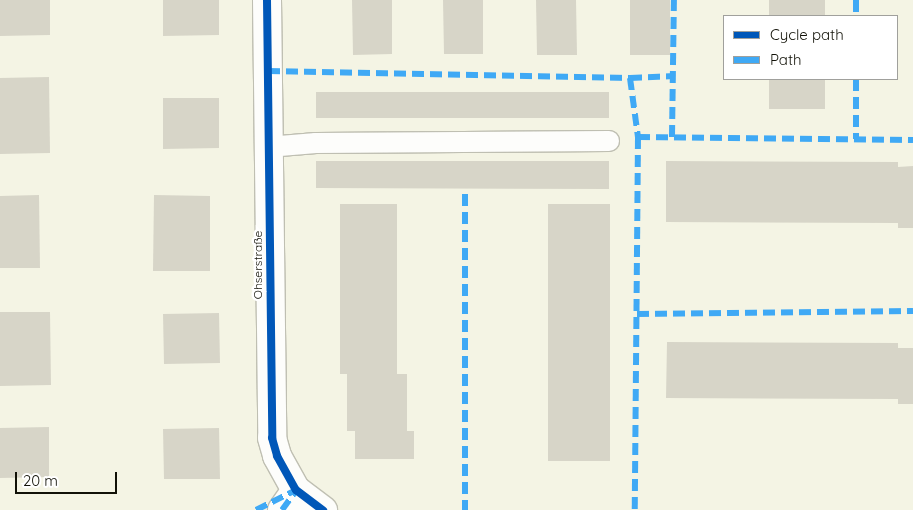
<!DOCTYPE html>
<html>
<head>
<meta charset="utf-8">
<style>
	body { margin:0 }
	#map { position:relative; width:913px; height:510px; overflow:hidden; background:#f4f4e4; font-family:Quicksand,sans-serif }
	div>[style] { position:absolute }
	.building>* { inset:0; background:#d7d5c8 }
	.roads { filter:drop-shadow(1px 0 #bfbfb2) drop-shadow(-1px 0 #bfbfb2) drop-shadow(0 1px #bfbfb2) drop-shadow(0 -1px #bfbfb2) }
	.lane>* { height:20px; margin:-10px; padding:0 10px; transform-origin:10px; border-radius:10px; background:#fdfdfb }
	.street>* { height:28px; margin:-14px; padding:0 14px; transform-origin:14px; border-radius:14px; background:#fdfdfb }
	.quiet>* { height:6px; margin-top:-3px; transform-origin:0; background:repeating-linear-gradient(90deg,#3fa9f5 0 12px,transparent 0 18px) }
	.cycleway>* { height:8px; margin:-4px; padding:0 4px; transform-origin:4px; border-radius:4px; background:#0057b8 }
	span { translate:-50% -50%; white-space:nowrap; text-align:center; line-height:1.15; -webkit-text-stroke:5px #fff; paint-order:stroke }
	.street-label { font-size:12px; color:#111107 }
	.legend { position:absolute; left:723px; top:15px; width:175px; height:65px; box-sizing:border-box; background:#fff; border:1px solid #a0a09c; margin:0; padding:6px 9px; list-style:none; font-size:15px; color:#111107 }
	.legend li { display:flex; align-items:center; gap:10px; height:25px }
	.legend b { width:25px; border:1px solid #a0a09c }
	.scale { position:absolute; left:15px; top:472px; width:102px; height:22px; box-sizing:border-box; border:2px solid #111107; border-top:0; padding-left:6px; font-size:15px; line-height:18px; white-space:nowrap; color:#111107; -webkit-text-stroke:4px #fff; paint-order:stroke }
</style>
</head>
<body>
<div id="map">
	<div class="building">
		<div style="clip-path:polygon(0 0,50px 0,50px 35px,0 36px)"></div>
		<div style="clip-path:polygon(163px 0,219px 0,219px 35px,163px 36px)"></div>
		<div style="clip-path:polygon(352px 0,392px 0,392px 54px,353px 55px)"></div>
		<div style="clip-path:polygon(443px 0,483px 0,483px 54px,444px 54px)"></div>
		<div style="clip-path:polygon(536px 0,576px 0,577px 55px,537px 55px)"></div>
		<div style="clip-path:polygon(630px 0,670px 0,670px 55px,630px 55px)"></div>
		<div style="clip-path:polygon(769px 0,825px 0,825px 16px,769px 16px)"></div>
		<div style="clip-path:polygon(49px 77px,50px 153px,0 154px,0 78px)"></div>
		<div style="clip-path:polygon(769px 79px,825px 79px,825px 109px,769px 109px)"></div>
		<div style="clip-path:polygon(316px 92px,609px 92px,609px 118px,316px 118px)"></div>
		<div style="clip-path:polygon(163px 98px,219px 98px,219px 148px,163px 149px)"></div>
		<div style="clip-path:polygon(316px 161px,609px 161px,609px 189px,316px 188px)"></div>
		<div style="clip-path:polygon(666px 161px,898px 162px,898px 167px,913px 166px,913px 228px,898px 228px,898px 223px,666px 222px)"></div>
		<div style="clip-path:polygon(39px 195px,40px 268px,0 268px,0 196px)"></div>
		<div style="clip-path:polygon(154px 195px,210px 196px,210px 271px,153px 271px)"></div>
		<div style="clip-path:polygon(340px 204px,397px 204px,397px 374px,407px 374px,407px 431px,414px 431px,414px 459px,355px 459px,355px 431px,347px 431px,347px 374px,340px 374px)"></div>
		<div style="clip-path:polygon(548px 204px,610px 204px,610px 461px,548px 461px)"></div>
		<div style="clip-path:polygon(0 312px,50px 312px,51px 385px,0 386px)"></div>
		<div style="clip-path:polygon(219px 313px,220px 363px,164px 364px,163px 314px)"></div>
		<div style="clip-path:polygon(667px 342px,898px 343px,898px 348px,913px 348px,913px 404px,898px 404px,898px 399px,666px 398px)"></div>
		<div style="clip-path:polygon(49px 427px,49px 477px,0 478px,0 428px)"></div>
		<div style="clip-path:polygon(219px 428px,220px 479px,164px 479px,163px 429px)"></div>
	</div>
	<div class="roads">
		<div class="lane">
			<div style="left:268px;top:147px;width:48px;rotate:-4.8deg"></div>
			<div style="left:316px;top:143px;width:293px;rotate:-0.4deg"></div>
		</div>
		<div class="street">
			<div style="left:267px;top:0;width:438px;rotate:89.3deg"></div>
			<div style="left:272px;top:438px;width:19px;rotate:74deg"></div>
			<div style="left:277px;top:456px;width:39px;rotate:61deg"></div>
			<div style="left:296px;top:490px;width:34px;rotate:37deg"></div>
			<div style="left:282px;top:510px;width:24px;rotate:-55deg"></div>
		</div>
	</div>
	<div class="quiet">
		<div style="left:856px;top:0;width:16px;rotate:90deg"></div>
		<div style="left:268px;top:71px;width:362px;rotate:1.1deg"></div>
		<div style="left:630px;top:78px;width:45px;rotate:-2.5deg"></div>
		<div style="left:630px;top:78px;width:60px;rotate:82.3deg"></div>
		<div style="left:638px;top:137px;width:373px;rotate:90.5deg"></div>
		<div style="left:856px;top:79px;width:60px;rotate:90deg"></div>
		<div style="left:638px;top:137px;width:275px;rotate:0.6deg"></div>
		<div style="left:672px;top:137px;width:137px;rotate:-89.2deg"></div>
		<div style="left:465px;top:194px;width:316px;rotate:90deg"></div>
		<div style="left:637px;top:314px;width:276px;rotate:-0.6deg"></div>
		<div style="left:256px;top:510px;width:45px;rotate:-26.6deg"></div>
		<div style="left:282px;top:510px;width:22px;rotate:-54deg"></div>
	</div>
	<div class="cycleway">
		<div style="left:267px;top:0;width:438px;rotate:89.3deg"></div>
		<div style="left:272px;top:438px;width:19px;rotate:74deg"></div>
		<div style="left:277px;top:456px;width:39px;rotate:61deg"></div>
		<div style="left:296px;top:490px;width:34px;rotate:37deg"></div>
	</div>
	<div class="street-label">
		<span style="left:258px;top:265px;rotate:-90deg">Ohserstraße</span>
	</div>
	<ul class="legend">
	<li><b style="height:6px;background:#0057b8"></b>Cycle path</li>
	<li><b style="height:6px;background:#3fa9f5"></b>Path</li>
	</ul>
	<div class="scale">20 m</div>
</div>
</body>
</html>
